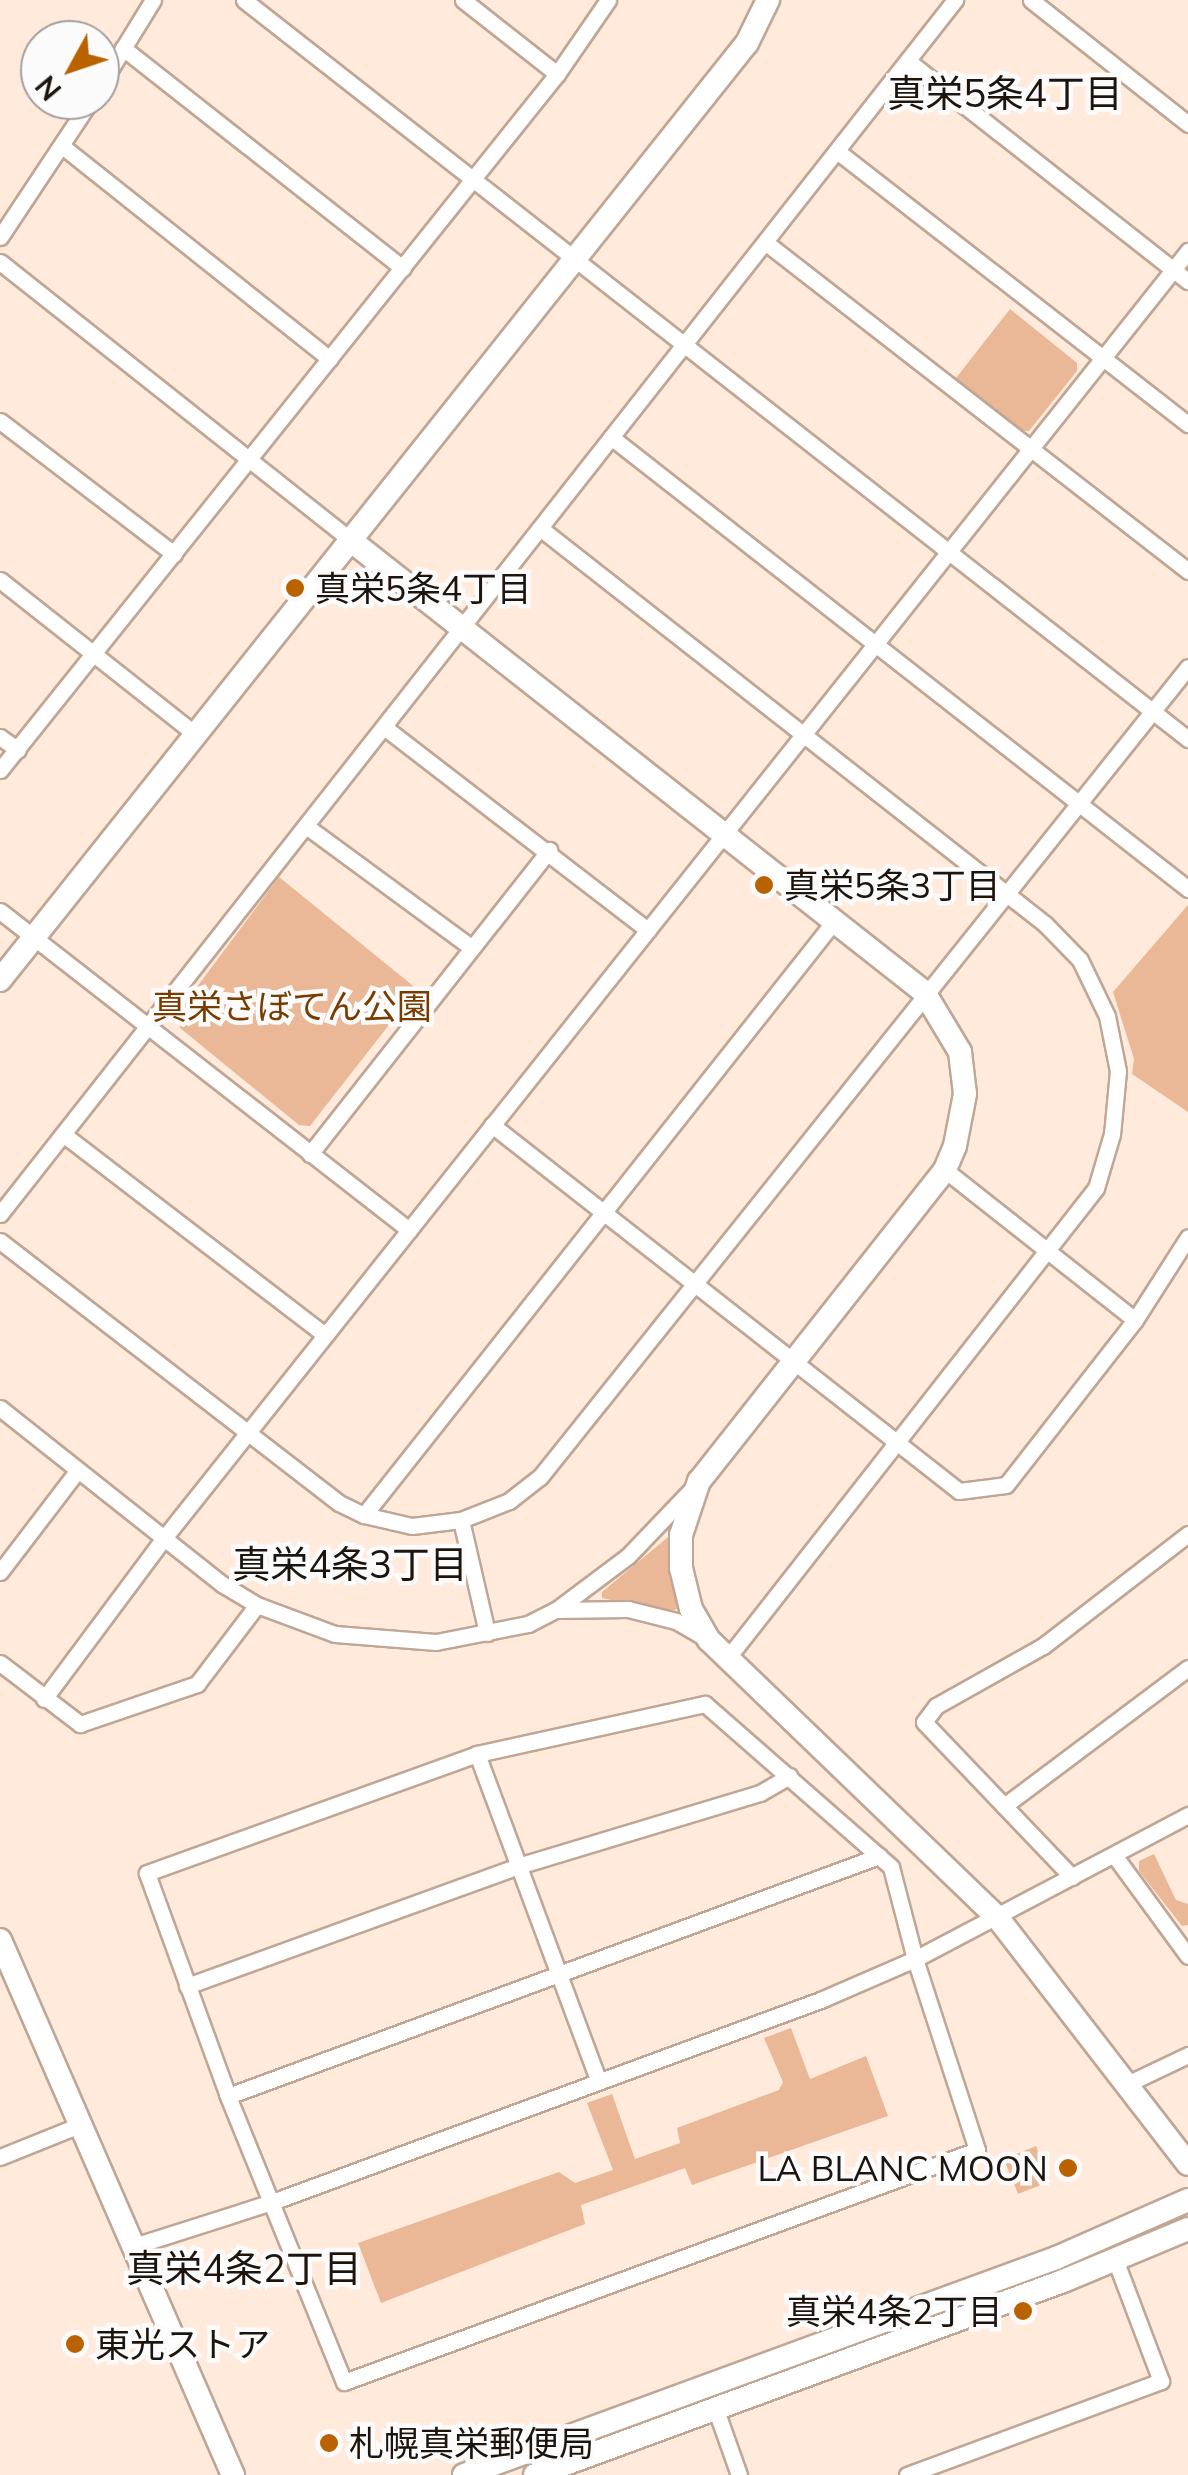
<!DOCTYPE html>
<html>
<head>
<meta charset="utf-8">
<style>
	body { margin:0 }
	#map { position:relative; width:1188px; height:2475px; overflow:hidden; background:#ffeadb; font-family:Mulish,"Noto Sans JP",sans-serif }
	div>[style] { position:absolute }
	.green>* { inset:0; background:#eab896 }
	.roads { filter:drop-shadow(2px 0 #bfa695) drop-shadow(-2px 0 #bfa695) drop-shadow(0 2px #bfa695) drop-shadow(0 -2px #bfa695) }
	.street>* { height:15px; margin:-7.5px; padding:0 7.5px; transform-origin:7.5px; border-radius:7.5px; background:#fff }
	.secondary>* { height:22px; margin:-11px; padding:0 11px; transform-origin:11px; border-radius:11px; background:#fff }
	.dots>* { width:28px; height:28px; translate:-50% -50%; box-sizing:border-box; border:5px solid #fbfbfb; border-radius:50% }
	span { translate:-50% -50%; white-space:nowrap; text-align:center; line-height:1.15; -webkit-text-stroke:9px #fbfbfb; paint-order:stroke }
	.poi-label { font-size:35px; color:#1d140d }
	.left { translate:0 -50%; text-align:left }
	.right { translate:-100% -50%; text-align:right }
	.park-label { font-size:35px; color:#783c00 }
	.neighbourhood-label { font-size:38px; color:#1d140d }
	.north { position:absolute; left:20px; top:20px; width:100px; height:100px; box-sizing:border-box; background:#fbfbfb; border:2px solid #a29f9c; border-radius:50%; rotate:230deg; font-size:28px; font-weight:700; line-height:40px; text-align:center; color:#1d140d }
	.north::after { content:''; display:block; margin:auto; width:35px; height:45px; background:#bb6200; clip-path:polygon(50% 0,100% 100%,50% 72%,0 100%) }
</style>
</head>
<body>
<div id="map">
	<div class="green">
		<div style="clip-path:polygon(1010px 309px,1077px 363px,1077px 371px,1029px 431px,1019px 431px,956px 378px)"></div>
		<div style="clip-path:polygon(279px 877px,417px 989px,310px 1126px,299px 1125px,180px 1028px,179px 1011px)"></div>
		<div style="clip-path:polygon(1188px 905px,1188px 1112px,1132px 1074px,1134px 1059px,1113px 992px)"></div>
		<div style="clip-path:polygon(668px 1537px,677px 1609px,669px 1612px,602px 1598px,602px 1592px)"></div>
		<div style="clip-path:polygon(1154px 1854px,1176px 1900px,1188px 1904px,1188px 1925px,1182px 1926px,1139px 1871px,1139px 1861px)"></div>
		<div style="clip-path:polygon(791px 2028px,810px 2079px,866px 2056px,888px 2116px,692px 2185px,685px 2168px,581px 2205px,585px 2224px,381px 2303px,358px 2243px,559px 2172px,575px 2183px,613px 2170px,587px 2103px,612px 2094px,635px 2159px,680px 2143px,677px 2128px,779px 2090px,783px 2082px,764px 2038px)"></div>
		<div style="clip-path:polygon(1036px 2146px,1051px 2181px,1018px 2194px,1004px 2159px)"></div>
	</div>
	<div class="roads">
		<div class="street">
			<div style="left:244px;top:0;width:1199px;rotate:38.06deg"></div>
			<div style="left:463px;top:0;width:120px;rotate:38.2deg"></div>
			<div style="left:1031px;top:0;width:200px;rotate:38.3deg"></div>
			<div style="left:123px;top:48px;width:356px;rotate:38.2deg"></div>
			<div style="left:908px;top:61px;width:356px;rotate:38.2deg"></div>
			<div style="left:100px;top:86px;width:101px;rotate:-58.4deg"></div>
			<div style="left:62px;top:146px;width:342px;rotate:38.5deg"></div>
			<div style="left:837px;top:151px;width:445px;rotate:37.9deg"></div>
			<div style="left:0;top:237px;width:164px;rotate:-56.4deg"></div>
			<div style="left:765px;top:242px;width:536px;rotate:37.87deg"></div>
			<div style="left:0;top:262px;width:446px;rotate:38.4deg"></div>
			<div style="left:0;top:421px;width:219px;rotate:37.4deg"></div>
			<div style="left:611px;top:437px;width:733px;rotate:38.07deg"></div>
			<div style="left:540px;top:528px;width:642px;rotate:38.1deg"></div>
			<div style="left:1045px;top:924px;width:50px;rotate:45.8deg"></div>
			<div style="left:1080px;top:960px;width:62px;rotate:64.3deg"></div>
			<div style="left:1107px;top:1016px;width:56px;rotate:78.7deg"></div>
			<div style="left:1118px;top:1071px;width:63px;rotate:95.4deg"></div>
			<div style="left:1112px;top:1134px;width:56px;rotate:106.5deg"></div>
			<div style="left:1096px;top:1188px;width:600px;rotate:128.09deg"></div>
			<div style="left:0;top:580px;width:248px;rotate:38.3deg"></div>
			<div style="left:384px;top:727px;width:333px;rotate:37.6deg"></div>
			<div style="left:0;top:737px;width:22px;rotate:36deg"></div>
			<div style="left:0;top:770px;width:891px;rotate:-51.33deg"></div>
			<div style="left:557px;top:74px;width:90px;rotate:-55.4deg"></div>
			<div style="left:306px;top:826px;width:205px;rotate:36.3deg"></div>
			<div style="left:0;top:911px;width:519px;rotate:37.95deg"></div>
			<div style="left:492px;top:1125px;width:593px;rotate:38.09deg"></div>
			<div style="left:959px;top:1491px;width:47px;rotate:-7.3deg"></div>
			<div style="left:1006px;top:1485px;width:209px;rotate:-52deg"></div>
			<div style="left:1135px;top:1320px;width:98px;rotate:-57.4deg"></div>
			<div style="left:63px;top:1134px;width:330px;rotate:37.5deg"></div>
			<div style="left:310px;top:1154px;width:387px;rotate:-51.8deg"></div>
			<div style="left:945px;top:1170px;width:242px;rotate:38.3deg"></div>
			<div style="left:0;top:1214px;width:1545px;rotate:-51.81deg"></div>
			<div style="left:0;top:1241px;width:428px;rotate:37.7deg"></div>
			<div style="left:339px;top:1503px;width:28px;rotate:26deg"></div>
			<div style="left:364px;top:1515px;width:49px;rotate:12.9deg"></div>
			<div style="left:412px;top:1526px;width:49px;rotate:-7deg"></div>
			<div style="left:461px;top:1520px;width:52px;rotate:-21.6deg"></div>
			<div style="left:509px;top:1501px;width:39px;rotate:-38deg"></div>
			<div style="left:540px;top:1477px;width:1037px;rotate:-51.34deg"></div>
			<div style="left:0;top:1408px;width:283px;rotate:38.4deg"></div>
			<div style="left:222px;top:1584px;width:41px;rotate:31deg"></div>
			<div style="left:257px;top:1605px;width:83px;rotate:20.4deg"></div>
			<div style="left:335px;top:1634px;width:101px;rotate:4.5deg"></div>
			<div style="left:436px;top:1642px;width:94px;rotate:-11.1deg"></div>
			<div style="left:528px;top:1624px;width:31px;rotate:-27deg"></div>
			<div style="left:556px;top:1610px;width:72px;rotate:-0.8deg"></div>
			<div style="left:628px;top:1609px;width:49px;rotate:14deg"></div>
			<div style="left:676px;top:1621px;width:34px;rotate:30deg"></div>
			<div style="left:364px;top:1515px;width:759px;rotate:-51.63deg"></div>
			<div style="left:461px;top:1520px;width:116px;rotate:77deg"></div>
			<div style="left:0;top:1572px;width:128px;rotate:-52.6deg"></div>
			<div style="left:556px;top:1610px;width:90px;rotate:-36.9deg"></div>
			<div style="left:628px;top:1556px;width:91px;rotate:-46.3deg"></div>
			<div style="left:0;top:1663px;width:101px;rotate:37.3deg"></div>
			<div style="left:80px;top:1724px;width:124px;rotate:-18.9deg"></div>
			<div style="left:197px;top:1684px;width:99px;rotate:-52.8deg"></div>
			<div style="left:44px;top:1699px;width:201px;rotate:-53.3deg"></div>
			<div style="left:164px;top:1538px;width:1645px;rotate:-51.49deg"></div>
			<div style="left:705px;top:1704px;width:247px;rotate:41.2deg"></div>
			<div style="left:891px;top:1867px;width:95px;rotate:75.4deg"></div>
			<div style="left:915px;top:1959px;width:201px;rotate:72deg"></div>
			<div style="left:977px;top:2150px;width:674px;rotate:159.87deg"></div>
			<div style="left:344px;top:2382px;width:309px;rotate:-112.1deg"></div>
			<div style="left:228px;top:2096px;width:237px;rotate:-110deg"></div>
			<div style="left:147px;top:1873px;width:351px;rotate:-19.8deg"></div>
			<div style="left:477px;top:1754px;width:233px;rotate:-12.4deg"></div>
			<div style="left:477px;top:1754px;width:347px;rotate:69.6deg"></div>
			<div style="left:1004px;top:1806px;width:230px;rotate:-36.9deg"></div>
			<div style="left:1114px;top:1855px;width:125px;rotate:53.8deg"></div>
			<div style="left:1072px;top:1877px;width:214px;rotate:-133.7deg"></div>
			<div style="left:924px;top:1722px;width:20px;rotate:-53deg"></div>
			<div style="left:936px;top:1706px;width:123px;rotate:-29.3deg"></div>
			<div style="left:1043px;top:1646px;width:183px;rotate:-37.7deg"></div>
			<div style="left:187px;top:1986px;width:352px;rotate:-19.9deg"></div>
			<div style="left:518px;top:1866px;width:253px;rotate:-16.8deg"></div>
			<div style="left:760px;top:1793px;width:34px;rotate:-30deg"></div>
			<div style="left:1127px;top:2084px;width:68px;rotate:-25.4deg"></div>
			<div style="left:228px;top:2096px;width:694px;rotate:-20.24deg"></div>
			<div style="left:0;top:2157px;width:88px;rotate:-21.9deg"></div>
			<div style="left:134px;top:2246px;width:145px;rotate:-17.7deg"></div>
			<div style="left:272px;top:2202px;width:587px;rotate:-20.22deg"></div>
			<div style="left:823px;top:1999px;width:100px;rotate:-23.5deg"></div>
			<div style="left:915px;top:1959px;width:309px;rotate:-27.8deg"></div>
			<div style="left:716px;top:2410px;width:69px;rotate:70.5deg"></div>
			<div style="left:907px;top:2475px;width:271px;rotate:-20.3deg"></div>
			<div style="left:1161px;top:2381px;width:130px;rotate:-110.7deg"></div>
		</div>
		<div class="secondary">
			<div style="left:349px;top:539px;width:732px;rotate:38.23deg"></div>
			<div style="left:924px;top:992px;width:70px;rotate:59deg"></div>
			<div style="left:960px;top:1052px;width:42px;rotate:83.2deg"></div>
			<div style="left:965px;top:1094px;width:53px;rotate:100.9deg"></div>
			<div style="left:955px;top:1146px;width:26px;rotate:113deg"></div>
			<div style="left:945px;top:1170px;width:397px;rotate:128.3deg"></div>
			<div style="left:699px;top:1481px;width:57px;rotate:108.4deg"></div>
			<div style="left:681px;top:1535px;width:33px;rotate:90deg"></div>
			<div style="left:681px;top:1568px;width:42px;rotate:76.3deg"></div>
			<div style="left:691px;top:1609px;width:36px;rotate:60deg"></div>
			<div style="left:709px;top:1640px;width:400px;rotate:43.9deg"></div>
			<div style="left:997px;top:1917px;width:312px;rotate:52.3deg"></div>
			<div style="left:0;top:980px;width:1198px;rotate:-51.44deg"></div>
			<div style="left:747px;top:43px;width:48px;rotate:-64deg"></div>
			<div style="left:0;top:1940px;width:584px;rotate:66.47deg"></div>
			<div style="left:464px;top:2475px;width:631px;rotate:-20.13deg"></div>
			<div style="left:1056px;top:2258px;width:144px;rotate:-23.7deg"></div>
			<div style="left:535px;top:2475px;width:563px;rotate:-20.17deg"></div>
			<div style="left:1063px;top:2281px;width:135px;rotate:-22.6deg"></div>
		</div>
	</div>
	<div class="dots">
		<div style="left:295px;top:588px;background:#bb6200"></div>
		<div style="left:764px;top:885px;background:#bb6200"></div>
		<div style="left:1068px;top:2168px;background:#bb6200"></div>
		<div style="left:1023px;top:2311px;background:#bb6200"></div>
		<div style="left:75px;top:2344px;background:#bb6200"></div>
		<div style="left:329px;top:2443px;background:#bb6200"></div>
	</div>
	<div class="poi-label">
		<span class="left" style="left:315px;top:588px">真栄5条4丁目</span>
		<span class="left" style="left:784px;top:885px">真栄5条3丁目</span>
		<span class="right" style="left:1048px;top:2168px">LA BLANC MOON</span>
		<span class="right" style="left:1003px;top:2311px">真栄4条2丁目</span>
		<span class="left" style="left:95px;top:2344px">東光ストア</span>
		<span class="left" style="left:349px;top:2443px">札幌真栄郵便局</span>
	</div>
	<div class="park-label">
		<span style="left:292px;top:1006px">真栄さぼてん公園</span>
	</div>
	<div class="neighbourhood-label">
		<span style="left:1005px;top:94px">真栄5条4丁目</span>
		<span style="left:350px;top:1565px">真栄4条3丁目</span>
		<span style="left:244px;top:2269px">真栄4条2丁目</span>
	</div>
	<div class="north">N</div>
</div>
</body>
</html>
